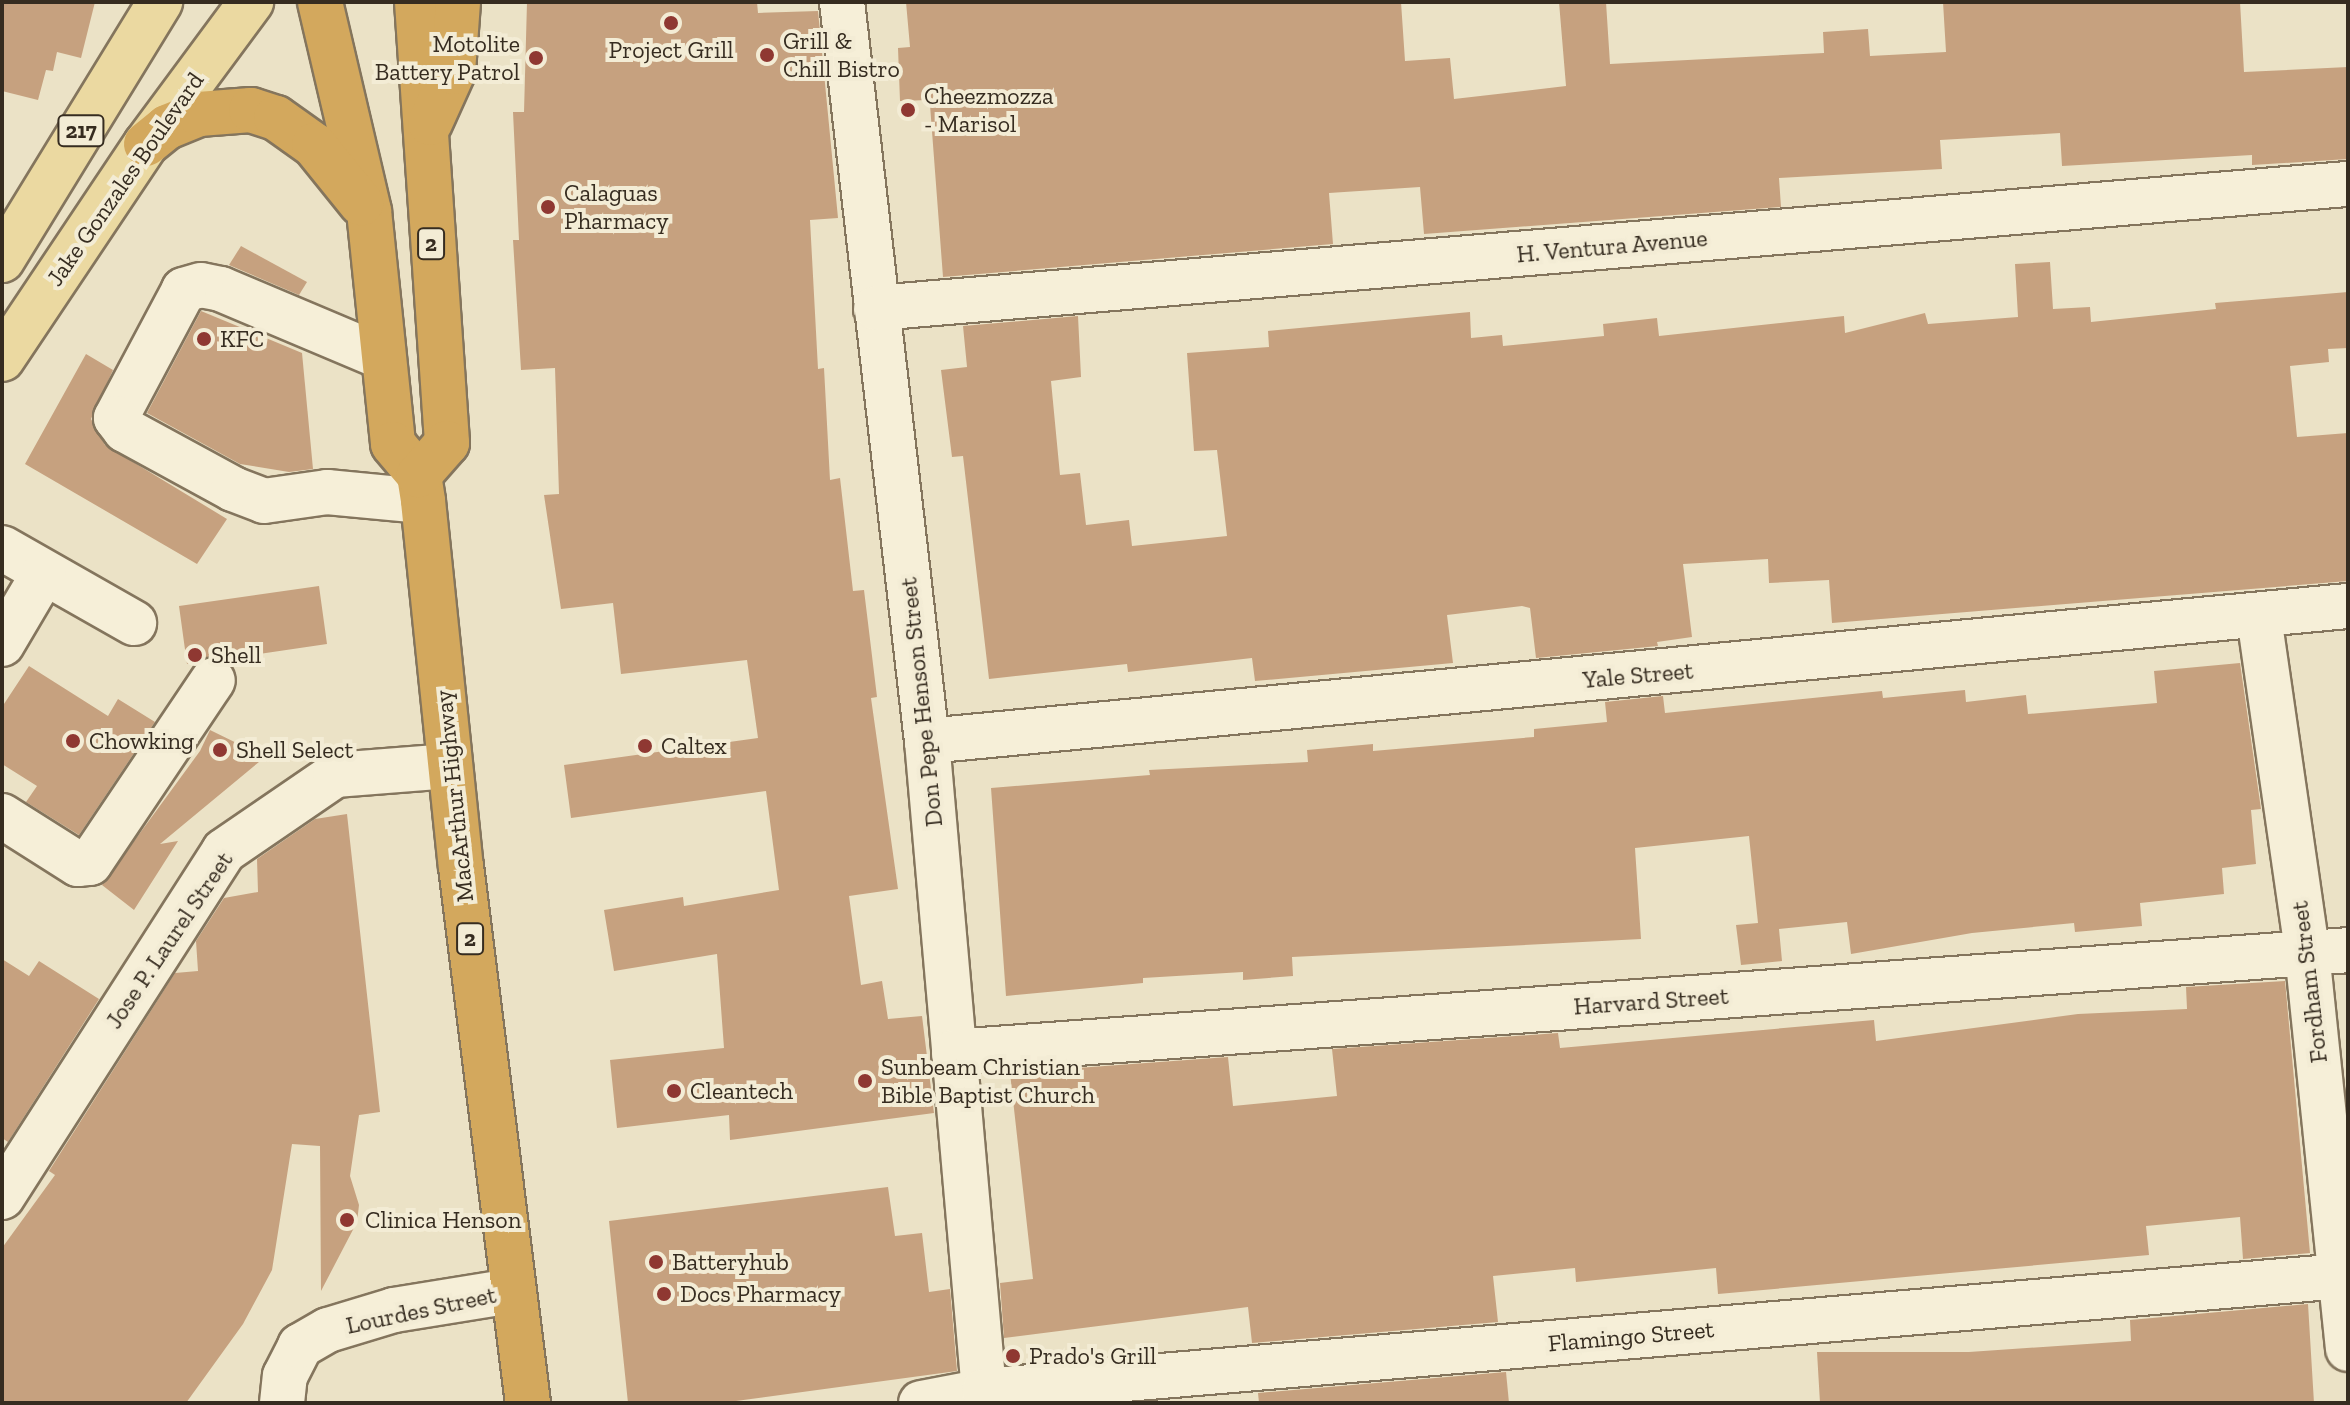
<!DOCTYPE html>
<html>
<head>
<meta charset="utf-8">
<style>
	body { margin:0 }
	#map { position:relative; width:2350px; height:1405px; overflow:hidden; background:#ebe2c6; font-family:"Zilla Slab",serif }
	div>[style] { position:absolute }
	.building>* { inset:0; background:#c6a17f }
	.roads { filter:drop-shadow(2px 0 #84755d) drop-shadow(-2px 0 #84755d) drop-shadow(0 2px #84755d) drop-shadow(0 -2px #84755d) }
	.minor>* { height:44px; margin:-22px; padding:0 22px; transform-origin:22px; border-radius:22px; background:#f6efd8 }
	.major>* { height:44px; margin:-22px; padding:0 22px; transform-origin:22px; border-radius:22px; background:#ebd9a1 }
	.highway>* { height:44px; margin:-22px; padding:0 22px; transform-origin:22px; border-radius:22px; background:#d3a85d }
	.dots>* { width:22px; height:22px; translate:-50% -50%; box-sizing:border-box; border:4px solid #f3ecd5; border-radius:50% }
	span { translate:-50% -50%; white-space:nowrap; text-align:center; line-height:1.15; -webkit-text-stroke:8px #f3ecd5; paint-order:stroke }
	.shield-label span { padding:2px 6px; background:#f3ecd5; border:2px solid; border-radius:6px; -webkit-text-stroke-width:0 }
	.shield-label { font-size:22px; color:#362c20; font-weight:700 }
	.poi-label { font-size:24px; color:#362c20 }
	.left { translate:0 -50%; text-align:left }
	.right { translate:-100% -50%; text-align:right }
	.street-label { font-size:24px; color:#362c20 }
	.frame { position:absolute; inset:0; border:4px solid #362c20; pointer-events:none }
</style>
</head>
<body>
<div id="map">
	<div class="building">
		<div style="clip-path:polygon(2px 2px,95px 2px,81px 58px,57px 52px,53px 71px,46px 70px,38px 100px,2px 91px)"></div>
		<div style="clip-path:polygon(527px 2px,757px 2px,758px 13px,818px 11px,838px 218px,810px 220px,818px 369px,824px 368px,830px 480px,840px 478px,853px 591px,864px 590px,877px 697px,871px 698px,898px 889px,849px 896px,861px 985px,882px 981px,888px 1019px,922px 1016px,934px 1113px,730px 1140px,729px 1115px,617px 1128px,610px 1060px,724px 1048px,717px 954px,614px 971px,604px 910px,683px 897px,684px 906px,779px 890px,766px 791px,571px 818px,564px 765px,758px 738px,747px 660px,621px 674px,613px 603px,561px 609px,544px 495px,559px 494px,555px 368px,521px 370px,513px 240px,519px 240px,513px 112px,524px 112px)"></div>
		<div style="clip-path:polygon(906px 2px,1401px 2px,1405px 61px,1450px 58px,1454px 99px,1566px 86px,1559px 2px,1606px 2px,1610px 64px,1824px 53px,1823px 32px,1868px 29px,1870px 56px,1946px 52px,1943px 2px,2240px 2px,2244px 72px,2348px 67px,2348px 159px,2252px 165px,2252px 155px,2062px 166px,2060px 133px,1940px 140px,1942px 169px,1779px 178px,1781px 207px,1424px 234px,1420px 187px,1329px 193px,1333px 244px,943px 277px,930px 105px,928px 100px,900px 101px,898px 48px,910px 47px)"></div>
		<div style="clip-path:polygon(241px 246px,307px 282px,299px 295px,229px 265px)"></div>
		<div style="clip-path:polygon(2050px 262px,2053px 309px,2090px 307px,2091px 322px,2216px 309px,2215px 303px,2348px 292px,2348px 348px,2328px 349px,2329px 362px,2290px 366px,2297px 437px,2348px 433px,2348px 581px,1832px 623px,1829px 580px,1769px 583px,1768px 559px,1683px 564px,1692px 637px,1657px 642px,1658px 646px,1536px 658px,1530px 608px,1522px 606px,1447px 615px,1453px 663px,1255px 681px,1252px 658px,1128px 672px,1127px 664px,989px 679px,963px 456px,952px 457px,941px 370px,967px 367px,963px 326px,1078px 316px,1081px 377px,1051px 381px,1060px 475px,1080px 473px,1086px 525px,1129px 520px,1132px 546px,1227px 536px,1217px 450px,1194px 451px,1187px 353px,1269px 347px,1268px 331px,1470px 312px,1471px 338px,1502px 335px,1503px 346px,1604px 336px,1603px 324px,1657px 318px,1659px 336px,1844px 316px,1845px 333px,1925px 313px,1928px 324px,2018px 317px,2015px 264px)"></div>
		<div style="clip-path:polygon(201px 311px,302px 353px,313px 469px,289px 472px,240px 464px,147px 413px)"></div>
		<div style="clip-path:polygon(86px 354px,113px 370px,91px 419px,105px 445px,227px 519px,197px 564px,25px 464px)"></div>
		<div style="clip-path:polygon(319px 586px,327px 644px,225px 659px,214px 655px,187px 664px,179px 606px)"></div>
		<div style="clip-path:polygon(2240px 663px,2261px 809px,2251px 810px,2256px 864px,2222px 868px,2224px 894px,2140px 903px,2142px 926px,2075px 932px,2074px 923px,1972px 933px,1851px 954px,1847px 922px,1779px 929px,1782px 961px,1741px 965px,1736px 925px,1758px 923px,1749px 836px,1635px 848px,1641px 939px,1292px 957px,1293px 976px,1243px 980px,1243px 972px,1143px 978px,1143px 983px,1006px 996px,991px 788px,1150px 775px,1149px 770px,1308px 762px,1307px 750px,1373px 744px,1373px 751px,1534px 737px,1534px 729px,1607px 722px,1605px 702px,1663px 696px,1665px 713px,1882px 691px,1883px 698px,1965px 690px,1966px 702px,2026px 695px,2028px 714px,2157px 703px,2154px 671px)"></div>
		<div style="clip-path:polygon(29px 666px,108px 716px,118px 699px,155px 722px,79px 835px,26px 802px,37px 786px,2px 764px,2px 707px)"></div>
		<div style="clip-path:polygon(210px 730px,265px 757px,160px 844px,178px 841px,134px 910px,102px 885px,200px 751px)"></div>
		<div style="clip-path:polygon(347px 814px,380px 1112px,359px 1115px,350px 1176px,359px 1205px,357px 1222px,321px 1291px,320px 1146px,292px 1144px,272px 1270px,243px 1324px,186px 1403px,2px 1403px,2px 1248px,55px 1175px,49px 1171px,175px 973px,198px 971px,196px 941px,224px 898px,258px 892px,257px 859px,315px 819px)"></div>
		<div style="clip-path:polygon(2px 959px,29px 976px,39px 961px,99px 999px,8px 1142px,2px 1138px)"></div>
		<div style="clip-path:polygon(2285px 981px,2310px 1253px,2243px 1259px,2240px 1217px,2146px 1226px,2149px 1255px,1718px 1294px,1716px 1268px,1576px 1282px,1575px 1268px,1493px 1276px,1498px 1322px,1252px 1343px,1248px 1307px,1004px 1338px,1000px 1283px,1033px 1279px,1010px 1073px,1228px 1057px,1233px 1106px,1337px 1096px,1332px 1049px,1558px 1033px,1560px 1048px,1874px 1020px,1876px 1041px,2078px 1014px,2187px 1009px,2186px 987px)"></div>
		<div style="clip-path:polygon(888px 1187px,895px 1236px,922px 1233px,929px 1292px,950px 1289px,957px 1371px,721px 1403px,628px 1403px,609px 1221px)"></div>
		<div style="clip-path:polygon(2308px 1304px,2314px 1403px,1820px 1403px,1817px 1352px,1969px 1352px,2131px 1341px,2130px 1320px)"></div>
		<div style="clip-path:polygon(1506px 1372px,1509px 1403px,1259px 1403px,1258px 1393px)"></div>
	</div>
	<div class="roads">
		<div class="minor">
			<div style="left:842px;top:2px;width:744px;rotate:83.44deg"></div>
			<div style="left:927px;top:741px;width:665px;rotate:84.99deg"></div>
			<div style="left:876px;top:308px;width:1477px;rotate:-4.82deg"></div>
			<div style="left:382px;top:357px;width:175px;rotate:-157.1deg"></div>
			<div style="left:221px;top:289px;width:20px;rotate:-169deg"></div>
			<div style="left:201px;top:285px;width:18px;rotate:164deg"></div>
			<div style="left:184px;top:290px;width:145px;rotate:118deg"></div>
			<div style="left:116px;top:418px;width:15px;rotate:53deg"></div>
			<div style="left:125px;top:430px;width:123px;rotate:28.6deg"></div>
			<div style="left:233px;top:489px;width:33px;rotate:21deg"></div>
			<div style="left:264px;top:501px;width:64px;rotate:-8.1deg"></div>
			<div style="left:327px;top:492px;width:96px;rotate:5.4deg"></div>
			<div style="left:2px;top:548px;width:152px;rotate:29.6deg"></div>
			<div style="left:2259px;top:617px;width:338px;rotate:81.8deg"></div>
			<div style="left:2307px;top:952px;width:399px;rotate:84.1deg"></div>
			<div style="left:2px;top:644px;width:82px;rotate:-59.4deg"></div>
			<div style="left:927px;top:741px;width:1427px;rotate:-5.43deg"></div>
			<div style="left:2px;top:816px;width:90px;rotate:32.3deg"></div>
			<div style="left:78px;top:864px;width:12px;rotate:-5deg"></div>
			<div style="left:90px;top:863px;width:220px;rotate:-56.1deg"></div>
			<div style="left:954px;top:1052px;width:1398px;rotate:-4.18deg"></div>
			<div style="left:2px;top:1197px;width:411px;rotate:-57.3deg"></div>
			<div style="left:224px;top:851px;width:135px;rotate:-34.4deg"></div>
			<div style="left:335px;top:775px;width:115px;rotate:-4.5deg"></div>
			<div style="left:282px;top:1403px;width:27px;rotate:-84deg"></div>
			<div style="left:285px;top:1376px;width:34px;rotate:-63deg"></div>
			<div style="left:300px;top:1346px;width:32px;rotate:-30deg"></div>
			<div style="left:328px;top:1330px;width:69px;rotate:-16.9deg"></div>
			<div style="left:394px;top:1310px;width:119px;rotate:-9.2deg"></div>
			<div style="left:921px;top:1403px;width:64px;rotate:-10.8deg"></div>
			<div style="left:984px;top:1391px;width:1363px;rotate:-4.84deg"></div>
		</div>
		<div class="major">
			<div style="left:2px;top:260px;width:303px;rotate:-58.5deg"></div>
			<div style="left:2px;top:359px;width:259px;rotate:-56.2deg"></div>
			<div style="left:146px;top:144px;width:177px;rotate:-53.5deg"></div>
		</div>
		<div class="highway">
			<div style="left:320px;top:2px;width:215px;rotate:76.8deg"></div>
			<div style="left:369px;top:211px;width:234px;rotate:84.1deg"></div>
			<div style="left:393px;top:444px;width:40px;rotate:50deg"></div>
			<div style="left:419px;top:475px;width:26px;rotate:81deg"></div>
			<div style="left:423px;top:501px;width:367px;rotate:84.1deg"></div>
			<div style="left:461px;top:866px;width:541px;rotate:82.89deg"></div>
			<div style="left:417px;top:2px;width:442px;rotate:86.1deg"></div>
			<div style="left:447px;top:443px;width:43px;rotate:131.2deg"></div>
			<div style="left:430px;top:123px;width:56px;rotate:-65.7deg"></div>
			<div style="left:453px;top:72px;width:70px;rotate:-85.9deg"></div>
			<div style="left:146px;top:144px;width:27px;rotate:-39deg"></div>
			<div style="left:167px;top:127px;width:35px;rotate:-22deg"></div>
			<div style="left:199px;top:114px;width:52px;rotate:-4.4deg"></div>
			<div style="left:251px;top:110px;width:26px;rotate:18deg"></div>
			<div style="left:276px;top:118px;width:47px;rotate:35.4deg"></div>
			<div style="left:314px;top:145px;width:75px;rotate:51deg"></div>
		</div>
	</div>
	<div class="dots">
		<div style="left:671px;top:23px;background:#8f3832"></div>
		<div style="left:767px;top:55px;background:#8f3832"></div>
		<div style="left:536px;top:58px;background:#8f3832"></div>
		<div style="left:908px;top:110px;background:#8f3832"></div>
		<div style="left:548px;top:207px;background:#8f3832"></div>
		<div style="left:204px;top:339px;background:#8f3832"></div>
		<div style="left:195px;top:655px;background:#8f3832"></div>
		<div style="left:73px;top:741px;background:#8f3832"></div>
		<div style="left:645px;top:746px;background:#8f3832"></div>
		<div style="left:220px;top:750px;background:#8f3832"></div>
		<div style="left:865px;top:1081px;background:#8f3832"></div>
		<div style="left:674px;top:1091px;background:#8f3832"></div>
		<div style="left:347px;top:1220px;background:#8f3832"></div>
		<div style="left:656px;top:1262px;background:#8f3832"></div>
		<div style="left:664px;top:1294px;background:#8f3832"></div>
		<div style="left:1013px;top:1356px;background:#8f3832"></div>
	</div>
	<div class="shield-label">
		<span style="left:81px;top:131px">217</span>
		<span style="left:431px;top:244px">2</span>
		<span style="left:470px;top:939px">2</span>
	</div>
	<div class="poi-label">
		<span class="left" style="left:783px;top:55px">Grill &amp;<br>Chill Bistro</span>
		<span class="right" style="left:520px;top:58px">Motolite<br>Battery Patrol</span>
		<span style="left:671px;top:50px">Project Grill</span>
		<span class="left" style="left:924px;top:110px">Cheezmozza<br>- Marisol</span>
		<span class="left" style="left:564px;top:207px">Calaguas<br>Pharmacy</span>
		<span class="left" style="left:220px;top:339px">KFC</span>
		<span class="left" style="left:211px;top:655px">Shell</span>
		<span class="left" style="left:89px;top:741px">Chowking</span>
		<span class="left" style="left:661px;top:746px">Caltex</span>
		<span class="left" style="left:236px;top:750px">Shell Select</span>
		<span class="left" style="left:881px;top:1081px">Sunbeam Christian<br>Bible Baptist Church</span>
		<span class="left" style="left:690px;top:1091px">Cleantech</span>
		<span class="left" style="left:365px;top:1220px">Clinica Henson</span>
		<span class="left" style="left:672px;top:1262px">Batteryhub</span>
		<span class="left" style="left:680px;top:1294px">Docs Pharmacy</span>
		<span class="left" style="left:1029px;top:1356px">Prado's Grill</span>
	</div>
	<div class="street-label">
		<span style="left:125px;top:179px;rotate:-55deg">Jake Gonzales Boulevard</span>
		<span style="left:1612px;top:246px;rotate:-5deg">H. Ventura Avenue</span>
		<span style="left:1638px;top:675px;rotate:-5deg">Yale Street</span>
		<span style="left:921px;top:702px;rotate:-96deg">Don Pepe Henson Street</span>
		<span style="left:454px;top:796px;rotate:-96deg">MacArthur Highway</span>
		<span style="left:169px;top:940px;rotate:-56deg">Jose P. Laurel Street</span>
		<span style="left:2309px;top:982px;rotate:-97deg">Fordham Street</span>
		<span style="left:1651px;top:1001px;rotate:-4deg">Harvard Street</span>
		<span style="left:421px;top:1310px;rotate:-12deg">Lourdes Street</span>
		<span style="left:1631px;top:1336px;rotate:-5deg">Flamingo Street</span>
	</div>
	<div class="frame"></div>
</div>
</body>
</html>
